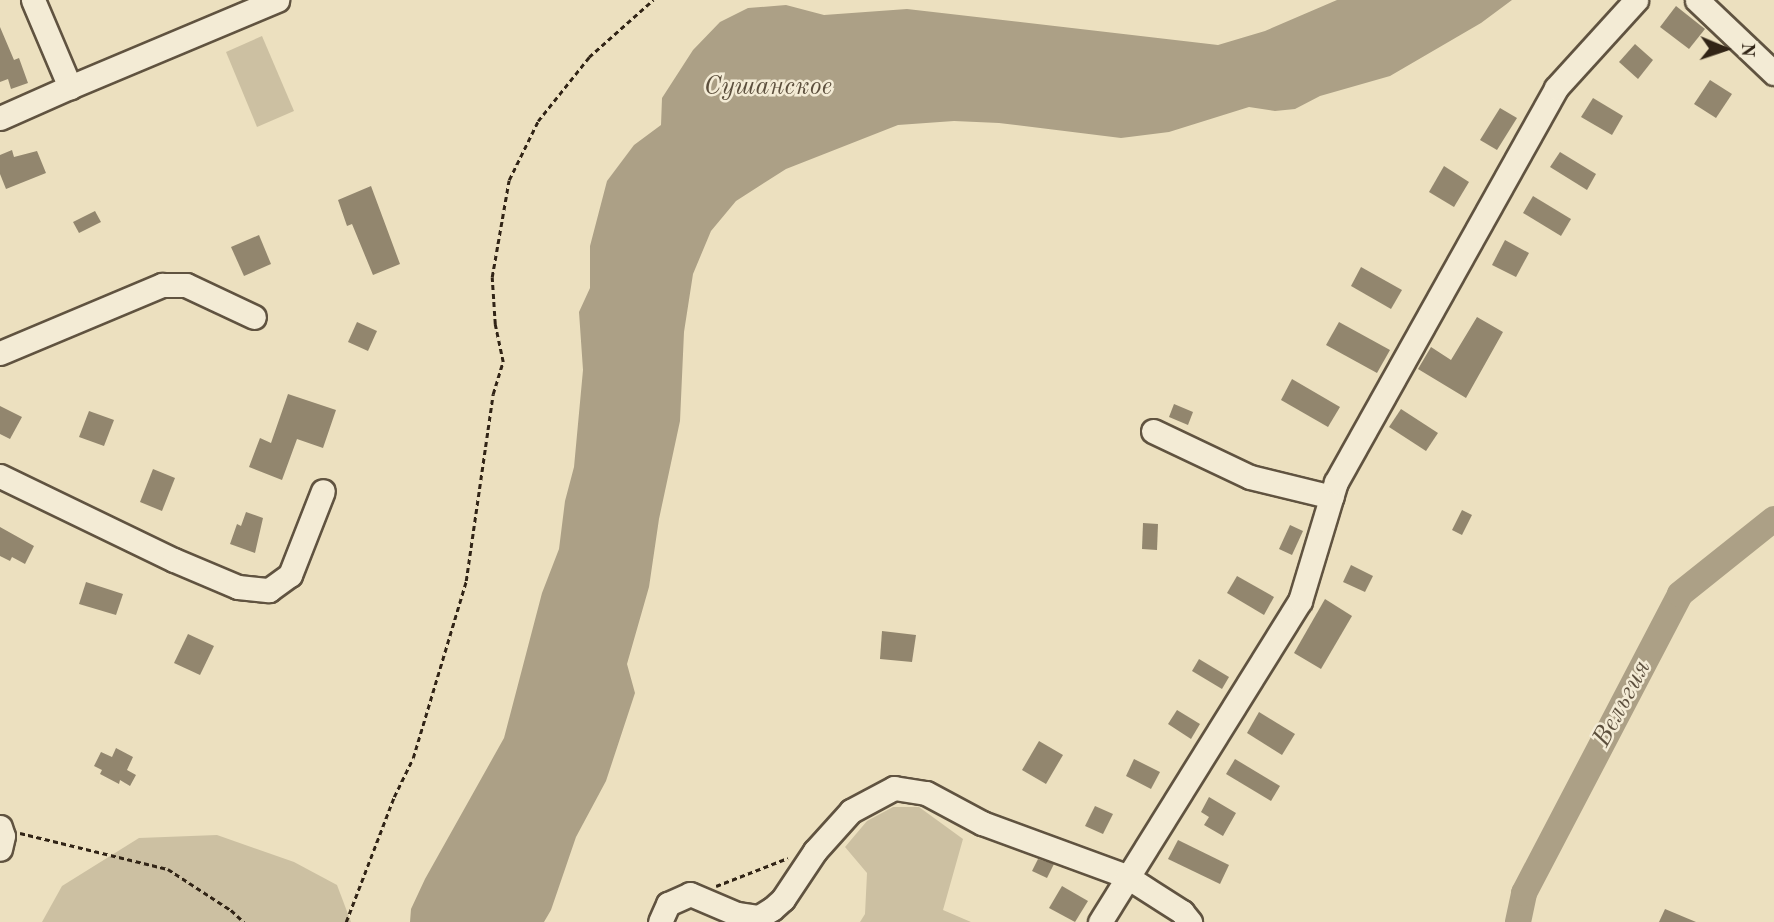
<!DOCTYPE html>
<html>
<head>
<meta charset="utf-8">
<style>
	body { margin:0 }
	#map { position:relative; width:1774px; height:922px; overflow:hidden; background:#ece0bf; font-family:"Old Standard TT",serif }
	div>[style] { position:absolute }
	.green>* { inset:0; background:#ccc0a2 }
	.water>* { inset:0; background:#aca086 }
	.river>* { height:26px; margin:-13px; padding:0 13px; transform-origin:13px; border-radius:13px; background:#aca086 }
	.building>* { inset:0; background:#92866e }
	.path>* { height:2.5px; margin-top:-1.25px; transform-origin:0; background:repeating-linear-gradient(90deg,#312416 0 5px,transparent 0 8.5px) }
	.roads { filter:drop-shadow(2px 0 #605340) drop-shadow(-2px 0 #605340) drop-shadow(0 2px #605340) drop-shadow(0 -2px #605340) }
	.minor>* { height:23px; margin:-11.5px; padding:0 11.5px; transform-origin:11.5px; border-radius:11.5px; background:#f3ebd5 }
	span { translate:-50% -50%; white-space:nowrap; text-align:center; line-height:1.15; -webkit-text-stroke:5px #f3ebd5; paint-order:stroke }
	.water-label { font-size:26px; color:#5c4f3d; font-style:italic }
	.north { position:absolute; left:1690px; top:14px; width:70px; height:70px; -webkit-text-stroke:5px #f3ebd5; paint-order:stroke; rotate:92deg; font-size:19px; font-weight:700; line-height:28px; text-align:center; color:#312416 }
	.north::after { content:''; display:block; margin:auto; width:24px; height:32px; background:#312416; clip-path:polygon(50% 0,100% 100%,50% 72%,0 100%) }
</style>
</head>
<body>
<div id="map">
	<div class="green">
		<div style="clip-path:polygon(262px 36px,294px 111px,257px 127px,226px 52px)"></div>
		<div style="clip-path:polygon(893px 807px,919px 807px,963px 839px,943px 910px,971px 922px,860px 922px,865px 914px,867px 873px,845px 847px,867px 821px)"></div>
		<div style="clip-path:polygon(217px 835px,294px 862px,337px 885px,351px 922px,42px 922px,62px 886px,139px 838px)"></div>
	</div>
	<div class="water">
		<div style="clip-path:polygon(1337px 0,1512px 0,1481px 23px,1390px 76px,1320px 96px,1295px 109px,1275px 111px,1249px 107px,1169px 132px,1121px 138px,999px 123px,954px 121px,898px 125px,786px 169px,736px 201px,711px 231px,693px 274px,684px 332px,680px 421px,659px 519px,649px 587px,627px 664px,635px 693px,606px 781px,576px 837px,551px 910px,544px 922px,410px 922px,411px 909px,425px 879px,504px 738px,542px 593px,559px 549px,565px 501px,574px 467px,583px 370px,579px 312px,590px 288px,590px 246px,607px 181px,634px 145px,661px 125px,662px 98px,693px 50px,720px 22px,748px 8px,786px 5px,824px 15px,907px 9px,1218px 45px,1265px 31px)"></div>
	</div>
	<div class="river">
		<div style="left:1518px;top:922px;width:30px;rotate:-78deg"></div>
		<div style="left:1524px;top:893px;width:337px;rotate:-62.4deg"></div>
		<div style="left:1680px;top:594px;width:120px;rotate:-38.6deg"></div>
	</div>
	<div class="building">
		<div style="clip-path:polygon(1676px 6px,1705px 29px,1689px 49px,1660px 27px)"></div>
		<div style="clip-path:polygon(0 27px,14px 60px,19px 58px,28px 83px,11px 89px,8px 79px,0 82px)"></div>
		<div style="clip-path:polygon(1635px 44px,1653px 60px,1638px 79px,1619px 62px)"></div>
		<div style="clip-path:polygon(1710px 80px,1732px 94px,1716px 118px,1694px 104px)"></div>
		<div style="clip-path:polygon(1593px 98px,1623px 116px,1612px 135px,1581px 117px)"></div>
		<div style="clip-path:polygon(1500px 108px,1517px 118px,1497px 150px,1480px 140px)"></div>
		<div style="clip-path:polygon(12px 150px,14px 157px,37px 151px,46px 173px,6px 189px,0 174px,0 155px)"></div>
		<div style="clip-path:polygon(1560px 152px,1596px 174px,1587px 190px,1550px 167px)"></div>
		<div style="clip-path:polygon(1444px 166px,1469px 182px,1454px 207px,1429px 192px)"></div>
		<div style="clip-path:polygon(371px 186px,400px 264px,373px 275px,352px 224px,347px 226px,338px 200px)"></div>
		<div style="clip-path:polygon(1533px 196px,1571px 219px,1561px 236px,1523px 213px)"></div>
		<div style="clip-path:polygon(95px 211px,101px 222px,79px 233px,73px 222px)"></div>
		<div style="clip-path:polygon(259px 235px,271px 264px,244px 276px,231px 247px)"></div>
		<div style="clip-path:polygon(1505px 240px,1529px 253px,1516px 277px,1492px 265px)"></div>
		<div style="clip-path:polygon(1361px 267px,1402px 290px,1391px 309px,1351px 286px)"></div>
		<div style="clip-path:polygon(1477px 317px,1503px 332px,1466px 398px,1418px 369px,1431px 347px,1451px 360px)"></div>
		<div style="clip-path:polygon(357px 322px,377px 331px,368px 351px,348px 342px)"></div>
		<div style="clip-path:polygon(1339px 322px,1390px 350px,1377px 373px,1326px 345px)"></div>
		<div style="clip-path:polygon(1292px 379px,1340px 407px,1328px 427px,1281px 400px)"></div>
		<div style="clip-path:polygon(288px 394px,336px 410px,323px 448px,297px 439px,282px 480px,249px 467px,260px 438px,271px 443px)"></div>
		<div style="clip-path:polygon(1174px 404px,1193px 412px,1188px 425px,1169px 417px)"></div>
		<div style="clip-path:polygon(0 406px,22px 417px,10px 439px,0 434px)"></div>
		<div style="clip-path:polygon(1401px 409px,1438px 433px,1426px 451px,1389px 427px)"></div>
		<div style="clip-path:polygon(89px 411px,114px 420px,104px 446px,79px 437px)"></div>
		<div style="clip-path:polygon(153px 469px,175px 478px,162px 511px,140px 502px)"></div>
		<div style="clip-path:polygon(1462px 510px,1472px 515px,1462px 535px,1452px 530px)"></div>
		<div style="clip-path:polygon(246px 512px,263px 518px,255px 553px,230px 544px,237px 524px,241px 526px)"></div>
		<div style="clip-path:polygon(1143px 523px,1158px 524px,1157px 550px,1142px 549px)"></div>
		<div style="clip-path:polygon(1290px 525px,1303px 531px,1292px 555px,1279px 549px)"></div>
		<div style="clip-path:polygon(0 527px,34px 546px,25px 564px,12px 557px,10px 561px,0 556px)"></div>
		<div style="clip-path:polygon(1351px 565px,1373px 576px,1365px 592px,1343px 582px)"></div>
		<div style="clip-path:polygon(1237px 576px,1274px 597px,1264px 615px,1227px 593px)"></div>
		<div style="clip-path:polygon(86px 582px,123px 594px,116px 615px,79px 604px)"></div>
		<div style="clip-path:polygon(1325px 599px,1352px 616px,1321px 669px,1294px 653px)"></div>
		<div style="clip-path:polygon(882px 631px,916px 635px,912px 662px,880px 659px)"></div>
		<div style="clip-path:polygon(188px 634px,214px 646px,200px 675px,174px 663px)"></div>
		<div style="clip-path:polygon(1199px 659px,1229px 677px,1222px 689px,1192px 671px)"></div>
		<div style="clip-path:polygon(1177px 710px,1200px 724px,1191px 739px,1168px 724px)"></div>
		<div style="clip-path:polygon(1259px 712px,1295px 734px,1282px 755px,1247px 733px)"></div>
		<div style="clip-path:polygon(1039px 741px,1063px 755px,1046px 784px,1022px 770px)"></div>
		<div style="clip-path:polygon(116px 748px,133px 757px,127px 770px,136px 775px,130px 786px,120px 780px,119px 784px,100px 774px,102px 770px,94px 766px,101px 752px,112px 757px)"></div>
		<div style="clip-path:polygon(1134px 759px,1160px 772px,1151px 789px,1126px 776px)"></div>
		<div style="clip-path:polygon(1235px 759px,1280px 786px,1271px 801px,1226px 774px)"></div>
		<div style="clip-path:polygon(1209px 797px,1236px 813px,1223px 836px,1204px 825px,1209px 817px,1201px 812px)"></div>
		<div style="clip-path:polygon(1095px 806px,1113px 814px,1103px 834px,1085px 826px)"></div>
		<div style="clip-path:polygon(1178px 840px,1229px 865px,1220px 884px,1168px 859px)"></div>
		<div style="clip-path:polygon(1038px 859px,1054px 864px,1047px 878px,1032px 871px)"></div>
		<div style="clip-path:polygon(1062px 886px,1088px 901px,1075px 922px,1049px 908px)"></div>
		<div style="clip-path:polygon(1665px 909px,1696px 922px,1659px 922px)"></div>
	</div>
	<div class="path">
		<div style="left:20px;top:833px;width:152px;rotate:13.7deg"></div>
		<div style="left:168px;top:869px;width:75px;rotate:33.1deg"></div>
		<div style="left:231px;top:910px;width:18px;rotate:43deg"></div>
		<div style="left:716px;top:886px;width:77px;rotate:-21.3deg"></div>
		<div style="left:346px;top:922px;width:134px;rotate:-69deg"></div>
		<div style="left:394px;top:797px;width:43px;rotate:-64deg"></div>
		<div style="left:413px;top:758px;width:185px;rotate:-73.3deg"></div>
		<div style="left:466px;top:581px;width:189px;rotate:-81.8deg"></div>
		<div style="left:493px;top:394px;width:34px;rotate:-73deg"></div>
		<div style="left:503px;top:362px;width:39px;rotate:-102deg"></div>
		<div style="left:495px;top:324px;width:47px;rotate:-93.7deg"></div>
		<div style="left:492px;top:277px;width:98px;rotate:-80.1deg"></div>
		<div style="left:509px;top:180px;width:66px;rotate:-63.8deg"></div>
		<div style="left:538px;top:121px;width:82px;rotate:-51.4deg"></div>
		<div style="left:589px;top:57px;width:86px;rotate:-41.7deg"></div>
	</div>
	<div class="roads">
		<div class="minor">
			<div style="left:33px;top:0;width:95px;rotate:67deg"></div>
			<div style="left:70px;top:87px;width:225px;rotate:-22.8deg"></div>
			<div style="left:1697px;top:0;width:106px;rotate:43.5deg"></div>
			<div style="left:0;top:118px;width:77px;rotate:-23.9deg"></div>
			<div style="left:0;top:353px;width:176px;rotate:-22.8deg"></div>
			<div style="left:162px;top:285px;width:24px"></div>
			<div style="left:186px;top:285px;width:75px;rotate:25.2deg"></div>
			<div style="left:1153px;top:431px;width:107px;rotate:25.4deg"></div>
			<div style="left:1250px;top:477px;width:84px;rotate:13.7deg"></div>
			<div style="left:0;top:476px;width:193px;rotate:25.8deg"></div>
			<div style="left:174px;top:560px;width:69px;rotate:22.9deg"></div>
			<div style="left:238px;top:587px;width:31px;rotate:6deg"></div>
			<div style="left:269px;top:590px;width:26px;rotate:-36deg"></div>
			<div style="left:290px;top:575px;width:90px;rotate:-68.6deg"></div>
			<div style="left:0;top:827px;width:9px;rotate:72deg"></div>
			<div style="left:3px;top:836px;width:13px;rotate:103deg"></div>
			<div style="left:660px;top:922px;width:20px;rotate:-66deg"></div>
			<div style="left:668px;top:904px;width:24px;rotate:-24deg"></div>
			<div style="left:690px;top:894px;width:51px;rotate:23.1deg"></div>
			<div style="left:737px;top:914px;width:22px;rotate:8deg"></div>
			<div style="left:759px;top:917px;width:15px;rotate:-32deg"></div>
			<div style="left:772px;top:909px;width:15px;rotate:-42deg"></div>
			<div style="left:783px;top:899px;width:58px;rotate:-56.3deg"></div>
			<div style="left:815px;top:851px;width:54px;rotate:-48deg"></div>
			<div style="left:851px;top:811px;width:49px;rotate:-28.1deg"></div>
			<div style="left:894px;top:788px;width:32px;rotate:9deg"></div>
			<div style="left:926px;top:793px;width:64px;rotate:28.2deg"></div>
			<div style="left:982px;top:823px;width:153px;rotate:20.2deg"></div>
			<div style="left:1126px;top:876px;width:67px;rotate:32.7deg"></div>
			<div style="left:1182px;top:912px;width:13px;rotate:51deg"></div>
			<div style="left:1100px;top:922px;width:378px;rotate:-58.1deg"></div>
			<div style="left:1300px;top:601px;width:124px;rotate:-73.2deg"></div>
			<div style="left:1336px;top:482px;width:451px;rotate:-60.8deg"></div>
			<div style="left:1556px;top:88px;width:119px;rotate:-47.7deg"></div>
		</div>
	</div>
	<div class="water-label">
		<span style="left:768px;top:88px">Сушанское</span>
		<span style="left:1623px;top:704px;rotate:-62deg">Вельгия</span>
	</div>
	<div class="north">N</div>
</div>
</body>
</html>
